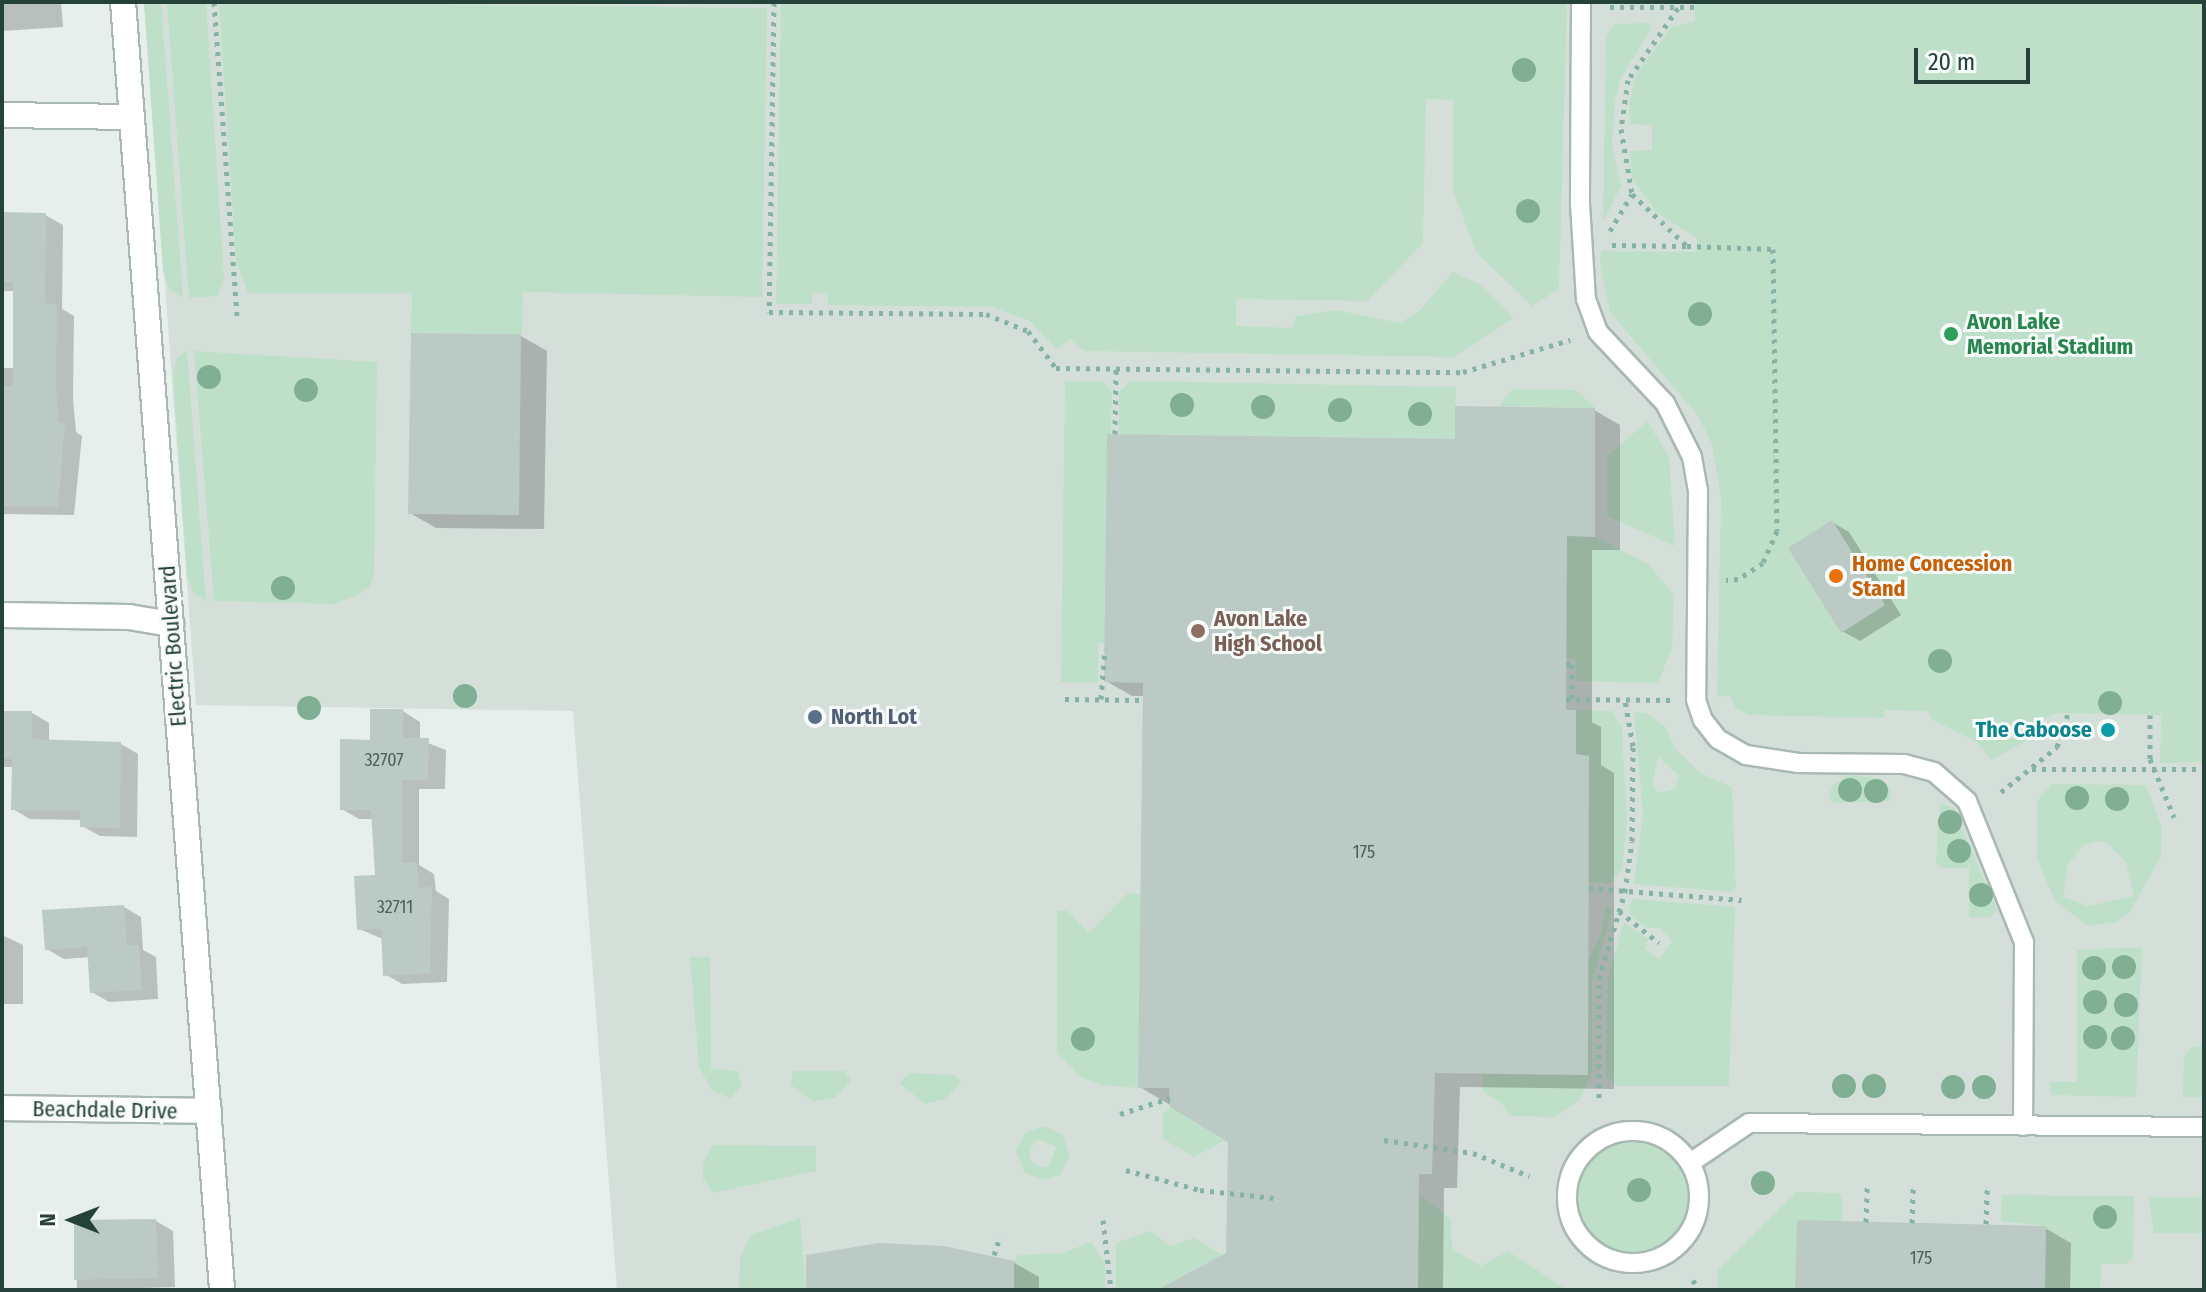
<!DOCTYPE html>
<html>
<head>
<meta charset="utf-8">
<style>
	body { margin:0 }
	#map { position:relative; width:2206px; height:1292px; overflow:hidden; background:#e6efeb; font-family:"Fira Sans Condensed",sans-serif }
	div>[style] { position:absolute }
	.built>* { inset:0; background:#d4dfda }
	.green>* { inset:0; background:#bfe0c8 }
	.round { border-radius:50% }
	.shadow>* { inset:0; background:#0003 }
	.building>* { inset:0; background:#bbcac4 }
	.path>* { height:5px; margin-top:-2.5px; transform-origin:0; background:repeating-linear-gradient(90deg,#86b3a5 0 4px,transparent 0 10px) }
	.roads { filter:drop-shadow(2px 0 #a8b8b2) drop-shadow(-2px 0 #a8b8b2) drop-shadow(0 2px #a8b8b2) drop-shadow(0 -2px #a8b8b2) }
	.service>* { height:18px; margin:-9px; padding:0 9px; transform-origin:9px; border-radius:9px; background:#fff }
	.service>.ring { margin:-9px; padding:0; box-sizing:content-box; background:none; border:18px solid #fff; border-radius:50% }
	.minor>* { height:24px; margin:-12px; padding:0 12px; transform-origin:12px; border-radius:12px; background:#fff }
	.tertiary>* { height:24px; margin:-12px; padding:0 12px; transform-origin:12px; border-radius:12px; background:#fff }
	.trees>* { width:24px; height:24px; margin:-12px; border-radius:50%; background:#80af93 }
	.dots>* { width:22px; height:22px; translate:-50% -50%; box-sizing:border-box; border:4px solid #f7fbf9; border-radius:50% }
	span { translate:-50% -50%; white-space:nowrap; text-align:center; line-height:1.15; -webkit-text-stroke:6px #f7fbf9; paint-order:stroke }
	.number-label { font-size:18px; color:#4a645c }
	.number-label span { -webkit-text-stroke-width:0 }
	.leisure-label { font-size:22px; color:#27864d; font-weight:700 }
	.left { translate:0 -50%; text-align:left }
	.food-label { font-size:22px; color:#c56008; font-weight:700 }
	.education-label { font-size:22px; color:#785e54; font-weight:700 }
	.street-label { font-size:22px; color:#24423a }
	.service-label { font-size:22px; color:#4e5e75; font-weight:700 }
	.culture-label { font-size:22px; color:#0d838f; font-weight:700 }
	.right { translate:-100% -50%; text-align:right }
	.frame { position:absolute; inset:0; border:4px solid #24423a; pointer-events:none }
	.north { position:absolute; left:32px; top:1180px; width:80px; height:80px; -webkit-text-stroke:6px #f7fbf9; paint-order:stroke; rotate:270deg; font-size:22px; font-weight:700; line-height:32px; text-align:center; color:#24423a }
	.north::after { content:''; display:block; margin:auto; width:28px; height:36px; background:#24423a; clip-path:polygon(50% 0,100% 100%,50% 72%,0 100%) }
	.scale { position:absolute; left:1914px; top:48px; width:116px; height:36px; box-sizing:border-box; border:4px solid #24423a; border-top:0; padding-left:10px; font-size:24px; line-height:28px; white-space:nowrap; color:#24423a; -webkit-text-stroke:6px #f7fbf9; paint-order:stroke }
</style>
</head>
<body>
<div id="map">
	<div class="built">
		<div style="clip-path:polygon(144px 2px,2204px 2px,2204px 1290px,617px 1290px,573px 711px,196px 705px)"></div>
	</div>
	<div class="green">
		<div style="clip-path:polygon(144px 2px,161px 2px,183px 298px,169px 288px,163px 272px)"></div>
		<div style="clip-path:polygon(167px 2px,206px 2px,224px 277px,218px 296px,189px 298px)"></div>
		<div style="clip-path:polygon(219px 2px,767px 8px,762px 297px,523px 292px,522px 334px,411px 333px,412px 293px,248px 293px,236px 261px)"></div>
		<div style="clip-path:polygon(781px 2px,1567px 2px,1559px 289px,1532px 306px,1476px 252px,1453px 190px,1453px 100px,1426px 99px,1423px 243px,1367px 301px,1236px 299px,1236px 326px,1292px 328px,1296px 316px,1336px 310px,1400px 323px,1420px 310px,1453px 272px,1479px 284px,1513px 318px,1454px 357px,1085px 351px,1071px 339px,1056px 349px,1030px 321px,992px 307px,828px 305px,827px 293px,812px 293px,812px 304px,776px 304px)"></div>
		<div style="clip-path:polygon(1695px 2px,2204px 2px,2204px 762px,2160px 763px,2161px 715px,2056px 713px,2037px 722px,2037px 735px,1991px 760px,1977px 742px,1933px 720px,1927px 711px,1885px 710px,1884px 718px,1749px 715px,1736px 708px,1730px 696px,1717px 697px,1721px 498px,1712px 444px,1698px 416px,1610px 312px,1600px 264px,1601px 251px,1697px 252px,1697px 238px,1657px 213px,1632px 178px,1630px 151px,1652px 150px,1652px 125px,1630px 124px,1629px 104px,1636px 74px,1672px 27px,1695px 21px)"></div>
		<div style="clip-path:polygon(1649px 23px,1651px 29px,1621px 78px,1615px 101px,1612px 145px,1621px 186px,1603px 222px,1606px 35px,1615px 24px)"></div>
		<div style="clip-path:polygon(187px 351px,206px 601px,193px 592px,187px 575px,173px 376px,177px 358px)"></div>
		<div style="clip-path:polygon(194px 351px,377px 362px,374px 573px,370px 586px,357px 595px,334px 604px,214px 601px)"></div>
		<div style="clip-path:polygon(1065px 381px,1103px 381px,1112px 392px,1105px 642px,1098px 643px,1098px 683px,1061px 682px)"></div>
		<div style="clip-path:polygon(1130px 381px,1456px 387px,1455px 439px,1119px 434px,1119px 392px)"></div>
		<div style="clip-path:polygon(1512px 389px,1576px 390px,1595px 408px,1499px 406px)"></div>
		<div style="clip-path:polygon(1647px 421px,1669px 457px,1675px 546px,1607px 516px,1607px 457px)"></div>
		<div style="clip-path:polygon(1567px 536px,1595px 537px,1648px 564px,1674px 595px,1672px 648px,1658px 683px,1576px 681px,1576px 659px,1566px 659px)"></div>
		<div style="clip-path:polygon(1576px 710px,1612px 711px,1622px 728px,1627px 820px,1622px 869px,1610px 883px,1589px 883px,1589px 756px,1576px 754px)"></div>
		<div style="clip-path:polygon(evenodd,1634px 712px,1647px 713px,1665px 727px,1676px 749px,1701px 774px,1732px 787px,1736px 888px,1731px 892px,1634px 884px,1643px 815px,1634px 712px,1658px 756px,1679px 776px,1675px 789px,1659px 793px,1652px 785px,1658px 756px)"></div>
		<div style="clip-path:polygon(1849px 775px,1881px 779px,1891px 790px,1890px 801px,1833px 803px,1828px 798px,1833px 785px)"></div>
		<div style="clip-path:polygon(evenodd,2052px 784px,2146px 785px,2162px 828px,2161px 856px,2130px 912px,2117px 922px,2088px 926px,2055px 901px,2037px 858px,2037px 801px,2052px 784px,2095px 841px,2107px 843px,2126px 862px,2134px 896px,2088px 906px,2063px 897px,2068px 865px,2083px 845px,2095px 841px)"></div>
		<div style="clip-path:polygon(1940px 803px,1953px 808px,1997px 910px,1990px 917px,1969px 917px,1969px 868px,1942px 868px,1936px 862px)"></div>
		<div style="clip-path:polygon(1128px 893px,1141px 894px,1138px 1088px,1101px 1085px,1081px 1077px,1057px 1053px,1057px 910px,1068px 911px,1089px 933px)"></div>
		<div style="clip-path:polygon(1632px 899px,1735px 907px,1729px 1086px,1616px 1086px,1606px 1075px,1608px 977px,1624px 922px,1648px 939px,1645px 949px,1659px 959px,1672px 941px,1660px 928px,1647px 928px,1628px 913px)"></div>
		<div style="clip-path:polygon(1606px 906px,1612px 910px,1592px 981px,1592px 1072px,1580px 1100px,1554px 1117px,1510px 1116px,1501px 1102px,1483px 1092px,1482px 1074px,1588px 1075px,1588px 959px,1602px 933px)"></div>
		<div style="clip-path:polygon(2142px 947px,2136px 1097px,2051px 1095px,2050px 1082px,2077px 1082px,2077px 950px)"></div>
		<div style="clip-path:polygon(690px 957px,710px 957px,711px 1069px,738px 1071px,742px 1086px,731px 1098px,712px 1091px,699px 1067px)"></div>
		<div style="clip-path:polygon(2204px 1046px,2204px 1097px,2183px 1097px,2184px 1057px,2192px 1047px)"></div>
		<div style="clip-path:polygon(793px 1071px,845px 1071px,851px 1081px,835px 1098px,812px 1101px,791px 1085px)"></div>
		<div style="clip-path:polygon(909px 1073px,954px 1075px,961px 1082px,946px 1099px,925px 1104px,899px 1083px)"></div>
		<div style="clip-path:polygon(1171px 1107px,1225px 1140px,1194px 1157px,1163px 1139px,1163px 1113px)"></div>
		<div style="clip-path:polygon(evenodd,1045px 1126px,1063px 1135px,1070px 1156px,1060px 1175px,1043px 1180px,1024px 1172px,1016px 1150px,1026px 1132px,1045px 1126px,1038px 1139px,1056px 1147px,1049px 1166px,1039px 1167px,1030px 1160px,1030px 1147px,1038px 1139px)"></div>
		<div class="round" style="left:1578px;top:1142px;width:110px;height:110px"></div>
		<div style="clip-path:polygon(713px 1145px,816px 1146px,816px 1171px,713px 1193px,703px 1179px,703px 1163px)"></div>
		<div style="clip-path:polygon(1796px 1192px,1839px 1193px,1842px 1200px,1842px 1221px,1795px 1290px,1718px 1290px,1718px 1270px)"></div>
		<div style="clip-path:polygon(1419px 1195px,1451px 1219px,1452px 1249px,1481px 1266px,1508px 1251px,1567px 1290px,1418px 1290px)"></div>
		<div style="clip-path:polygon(2002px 1195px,2134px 1196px,2133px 1259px,2126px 1264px,2101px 1264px,2100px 1290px,2045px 1290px,2046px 1226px,2001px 1221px)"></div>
		<div style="clip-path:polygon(2149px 1197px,2204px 1198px,2204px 1233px,2154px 1233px)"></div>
		<div style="clip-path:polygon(800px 1218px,806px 1290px,739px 1290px,740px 1257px,751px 1235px)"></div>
		<div style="clip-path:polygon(1151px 1231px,1170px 1246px,1194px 1238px,1222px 1255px,1175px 1290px,1116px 1290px,1116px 1243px)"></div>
		<div style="clip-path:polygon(1091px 1242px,1105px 1263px,1105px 1290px,1014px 1290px,1014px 1261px,1019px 1255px,1063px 1253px)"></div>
	</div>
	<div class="shadow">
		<div style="clip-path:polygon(2px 2px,61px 2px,63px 27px,2px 31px)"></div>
		<div style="clip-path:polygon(2px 214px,45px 215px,63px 225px,62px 309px,74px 316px,73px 398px,76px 432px,82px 436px,74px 515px,2px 514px,2px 368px,15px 368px,15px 291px,2px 291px)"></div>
		<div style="clip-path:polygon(521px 336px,547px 351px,544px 529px,436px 528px,410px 513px)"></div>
		<div style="clip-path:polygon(1594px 410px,1620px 425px,1620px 550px,1592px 550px,1592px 722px,1601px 727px,1601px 765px,1614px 773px,1614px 1089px,1460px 1087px,1457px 1188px,1444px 1188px,1443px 1290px,1177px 1290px,1228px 1254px,1230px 1141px,1140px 1087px,1145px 696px,1132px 696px,1106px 681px,1457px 441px)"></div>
		<div style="clip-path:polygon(1832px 522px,1849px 532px,1901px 615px,1860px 641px,1842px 631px)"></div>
		<div style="clip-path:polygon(403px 711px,420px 722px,420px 740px,446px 750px,445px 789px,419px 789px,419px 865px,434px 874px,436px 891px,449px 899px,447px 982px,402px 984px,385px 974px,383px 939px,359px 929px,377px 877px,374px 819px,359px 819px,342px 809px,372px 742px)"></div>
		<div style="clip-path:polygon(2px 713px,32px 713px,49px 723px,49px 741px,121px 744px,138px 754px,137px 837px,100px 836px,82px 826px,82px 820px,30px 819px,13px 809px,14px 767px,2px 767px)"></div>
		<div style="clip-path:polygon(124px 907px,141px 917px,143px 950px,156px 957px,158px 999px,109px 1002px,92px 992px,90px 957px,64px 959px,47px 949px)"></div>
		<div style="clip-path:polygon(2px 935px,23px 945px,23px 1004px,2px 1004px)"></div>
		<div style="clip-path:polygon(156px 1221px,173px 1231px,175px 1287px,77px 1290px,76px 1222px)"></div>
		<div style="clip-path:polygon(2045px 1228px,2071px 1243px,2070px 1290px,1797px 1290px)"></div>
		<div style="clip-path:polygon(1013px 1262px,1039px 1277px,1039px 1290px,808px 1290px)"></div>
	</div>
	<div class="building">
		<div style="clip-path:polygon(2px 212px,46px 213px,45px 303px,57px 304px,56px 387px,59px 423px,65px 423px,58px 507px,2px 506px,2px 386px,13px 386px,13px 282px,2px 282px)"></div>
		<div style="clip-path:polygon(411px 333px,521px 334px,519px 515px,408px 514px)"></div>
		<div style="clip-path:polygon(1455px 406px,1595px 408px,1595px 537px,1567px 536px,1566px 710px,1576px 710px,1576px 754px,1589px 756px,1588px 1075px,1435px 1073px,1432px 1174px,1419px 1174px,1418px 1290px,1157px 1290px,1226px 1253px,1228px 1142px,1170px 1107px,1169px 1088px,1138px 1088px,1143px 683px,1104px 682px,1107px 434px,1455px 439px)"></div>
		<div style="clip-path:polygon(1832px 520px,1885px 605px,1841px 633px,1788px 548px)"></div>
		<div style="clip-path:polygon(370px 709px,403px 709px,403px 738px,429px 738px,428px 780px,402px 780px,402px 863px,417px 862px,419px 888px,432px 887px,430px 973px,383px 976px,381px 929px,357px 930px,354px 876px,375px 875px,371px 810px,340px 810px,340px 739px,370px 740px)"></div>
		<div style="clip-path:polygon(2px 711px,32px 711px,32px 739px,121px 742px,120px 828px,80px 827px,80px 811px,11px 810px,12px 759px,2px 758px)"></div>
		<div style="clip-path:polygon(124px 905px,127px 945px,139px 945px,142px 990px,90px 993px,87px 947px,45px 950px,42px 910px)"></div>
		<div style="clip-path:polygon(156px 1219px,158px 1278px,74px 1280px,74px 1220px)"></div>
		<div style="clip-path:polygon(1797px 1220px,2046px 1226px,2045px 1290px,1795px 1290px)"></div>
		<div style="clip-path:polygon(879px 1243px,944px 1246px,1014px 1261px,1014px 1290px,806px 1290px,806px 1255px)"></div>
	</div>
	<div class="path">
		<div style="left:214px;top:2px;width:316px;rotate:85.8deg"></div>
		<div style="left:774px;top:2px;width:310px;rotate:90.9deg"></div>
		<div style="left:769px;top:312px;width:217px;rotate:0.5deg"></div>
		<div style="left:986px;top:314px;width:45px;rotate:22deg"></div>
		<div style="left:1028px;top:331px;width:46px;rotate:52.9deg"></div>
		<div style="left:1056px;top:368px;width:407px;rotate:0.6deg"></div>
		<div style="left:1463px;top:372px;width:112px;rotate:-16.7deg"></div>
		<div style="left:1610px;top:7px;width:85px"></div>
		<div style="left:1678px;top:8px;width:88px;rotate:124.8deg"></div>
		<div style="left:1628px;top:80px;width:49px;rotate:98.1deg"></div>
		<div style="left:1621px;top:129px;width:66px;rotate:80.4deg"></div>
		<div style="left:1632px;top:194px;width:76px;rotate:43.4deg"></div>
		<div style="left:1687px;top:246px;width:86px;rotate:2deg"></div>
		<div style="left:1773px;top:249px;width:282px;rotate:89.2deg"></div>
		<div style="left:1777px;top:531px;width:35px;rotate:114deg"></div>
		<div style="left:1763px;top:563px;width:30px;rotate:147deg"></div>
		<div style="left:1738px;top:579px;width:12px;rotate:175deg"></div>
		<div style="left:1610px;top:231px;width:43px;rotate:-59.3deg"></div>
		<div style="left:1612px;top:245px;width:74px;rotate:0.8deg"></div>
		<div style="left:1115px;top:434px;width:66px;rotate:-89.1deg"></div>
		<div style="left:1566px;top:664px;width:6px"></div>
		<div style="left:1572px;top:664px;width:36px;rotate:90deg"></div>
		<div style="left:1065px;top:699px;width:76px;rotate:0.8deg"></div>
		<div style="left:1101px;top:699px;width:50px;rotate:-85.4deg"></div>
		<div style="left:1566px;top:699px;width:104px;rotate:0.6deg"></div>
		<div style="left:2150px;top:715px;width:44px;rotate:90deg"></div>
		<div style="left:2150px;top:759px;width:63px;rotate:67.5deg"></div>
		<div style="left:2032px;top:769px;width:172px"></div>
		<div style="left:2001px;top:792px;width:72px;rotate:-38.8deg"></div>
		<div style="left:2057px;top:747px;width:36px;rotate:-72deg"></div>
		<div style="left:1589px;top:888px;width:153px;rotate:4.5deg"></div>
		<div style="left:1619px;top:911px;width:51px;rotate:38.7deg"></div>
		<div style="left:1599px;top:1098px;width:119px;rotate:-90deg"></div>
		<div style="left:1599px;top:979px;width:91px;rotate:-73.4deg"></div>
		<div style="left:1625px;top:892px;width:51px;rotate:-82.2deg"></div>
		<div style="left:1632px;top:841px;width:95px;rotate:-89.4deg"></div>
		<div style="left:1633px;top:746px;width:47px;rotate:-99.9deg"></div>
		<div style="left:1120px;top:1114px;width:52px;rotate:-17.7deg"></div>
		<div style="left:1384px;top:1140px;width:90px;rotate:8.3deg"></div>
		<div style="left:1473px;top:1153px;width:61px;rotate:22.3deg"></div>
		<div style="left:1126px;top:1170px;width:77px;rotate:15.1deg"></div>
		<div style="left:1200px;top:1190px;width:74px;rotate:6.2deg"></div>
		<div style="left:1103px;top:1220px;width:70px;rotate:83.5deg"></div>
		<div style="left:1866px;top:1222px;width:36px;rotate:-88deg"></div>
		<div style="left:1912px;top:1223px;width:37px;rotate:-88deg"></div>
		<div style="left:1986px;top:1224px;width:37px;rotate:-88deg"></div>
		<div style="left:994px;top:1255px;width:20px;rotate:-72deg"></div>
		<div style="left:1693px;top:1280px;width:11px;rotate:63deg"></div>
	</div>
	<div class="roads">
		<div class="service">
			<div style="left:1581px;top:2px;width:202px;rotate:90.3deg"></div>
			<div style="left:1580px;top:204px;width:95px;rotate:86.4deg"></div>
			<div style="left:1586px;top:299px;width:35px;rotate:70deg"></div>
			<div style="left:1598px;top:332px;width:98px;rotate:46.7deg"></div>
			<div style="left:1665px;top:403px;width:60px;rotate:63.4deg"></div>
			<div style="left:1692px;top:457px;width:34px;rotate:80deg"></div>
			<div style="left:1698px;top:490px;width:210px;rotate:90.5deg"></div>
			<div style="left:1696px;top:700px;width:21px;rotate:71deg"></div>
			<div style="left:1703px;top:720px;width:24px;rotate:52deg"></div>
			<div style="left:1718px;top:739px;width:32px;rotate:30deg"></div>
			<div style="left:1746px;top:755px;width:53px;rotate:8.7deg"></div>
			<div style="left:1798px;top:763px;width:106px;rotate:0.5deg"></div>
			<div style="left:1904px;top:764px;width:31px;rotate:15deg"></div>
			<div style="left:1934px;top:772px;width:44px;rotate:41.3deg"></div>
			<div style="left:1967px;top:801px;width:152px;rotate:68deg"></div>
			<div style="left:2024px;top:942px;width:184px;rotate:90.3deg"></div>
			<div class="ring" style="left:1567px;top:1131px;width:114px;height:114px"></div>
			<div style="left:1690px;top:1163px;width:71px;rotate:-34.1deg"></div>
			<div style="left:1749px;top:1123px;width:455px;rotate:0.5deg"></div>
		</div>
		<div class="minor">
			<div style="left:2px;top:115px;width:130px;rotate:0.9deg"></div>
			<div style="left:2px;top:615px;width:127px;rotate:0.9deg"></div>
			<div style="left:129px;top:617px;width:43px;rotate:9.5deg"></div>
			<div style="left:2px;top:1108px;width:207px;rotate:0.8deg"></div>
		</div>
		<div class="tertiary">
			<div style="left:123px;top:2px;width:1292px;rotate:85.6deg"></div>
		</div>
	</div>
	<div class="trees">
		<div style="left:1524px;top:70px"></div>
		<div style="left:1528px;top:211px"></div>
		<div style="left:1700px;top:314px"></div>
		<div style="left:209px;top:377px"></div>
		<div style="left:306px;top:390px"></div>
		<div style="left:1182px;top:405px"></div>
		<div style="left:1263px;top:407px"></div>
		<div style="left:1340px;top:410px"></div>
		<div style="left:1420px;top:414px"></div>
		<div style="left:283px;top:588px"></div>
		<div style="left:1940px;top:661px"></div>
		<div style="left:465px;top:696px"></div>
		<div style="left:2110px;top:703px"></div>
		<div style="left:309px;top:708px"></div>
		<div style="left:1850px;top:790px"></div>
		<div style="left:1876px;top:791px"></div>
		<div style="left:2077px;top:798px"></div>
		<div style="left:2117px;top:799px"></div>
		<div style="left:1950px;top:822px"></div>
		<div style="left:1959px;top:851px"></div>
		<div style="left:1981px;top:895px"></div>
		<div style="left:2124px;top:967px"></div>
		<div style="left:2094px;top:968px"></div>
		<div style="left:2095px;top:1002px"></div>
		<div style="left:2126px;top:1005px"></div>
		<div style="left:2095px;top:1037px"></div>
		<div style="left:2123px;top:1038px"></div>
		<div style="left:1083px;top:1039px"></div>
		<div style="left:1844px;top:1086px"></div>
		<div style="left:1874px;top:1086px"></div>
		<div style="left:1953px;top:1087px"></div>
		<div style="left:1984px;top:1087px"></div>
		<div style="left:1763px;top:1183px"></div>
		<div style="left:1639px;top:1190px"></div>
		<div style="left:2105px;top:1217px"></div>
	</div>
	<div class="dots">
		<div style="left:1951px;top:334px;background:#2e9e5b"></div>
		<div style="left:1836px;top:576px;background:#e8710a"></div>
		<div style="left:1198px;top:631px;background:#8d6e63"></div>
		<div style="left:815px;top:717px;background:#5c6f8a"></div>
		<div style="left:2108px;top:730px;background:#0f9aa8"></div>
	</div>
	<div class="number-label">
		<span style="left:384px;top:760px">32707</span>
		<span style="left:1364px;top:852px">175</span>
		<span style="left:395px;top:907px">32711</span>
		<span style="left:1921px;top:1258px">175</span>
	</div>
	<div class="leisure-label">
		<span class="left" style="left:1967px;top:334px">Avon Lake<br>Memorial Stadium</span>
	</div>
	<div class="food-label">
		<span class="left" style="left:1852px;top:576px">Home Concession<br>Stand</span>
	</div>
	<div class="education-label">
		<span class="left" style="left:1214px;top:631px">Avon Lake<br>High School</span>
	</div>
	<div class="street-label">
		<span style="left:173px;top:646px;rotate:-94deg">Electric Boulevard</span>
		<span style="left:105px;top:1110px;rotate:1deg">Beachdale Drive</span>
	</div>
	<div class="service-label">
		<span class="left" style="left:831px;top:717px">North Lot</span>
	</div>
	<div class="culture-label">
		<span class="right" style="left:2092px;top:730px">The Caboose</span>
	</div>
	<div class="frame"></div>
	<div class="north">N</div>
	<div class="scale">20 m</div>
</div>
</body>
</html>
